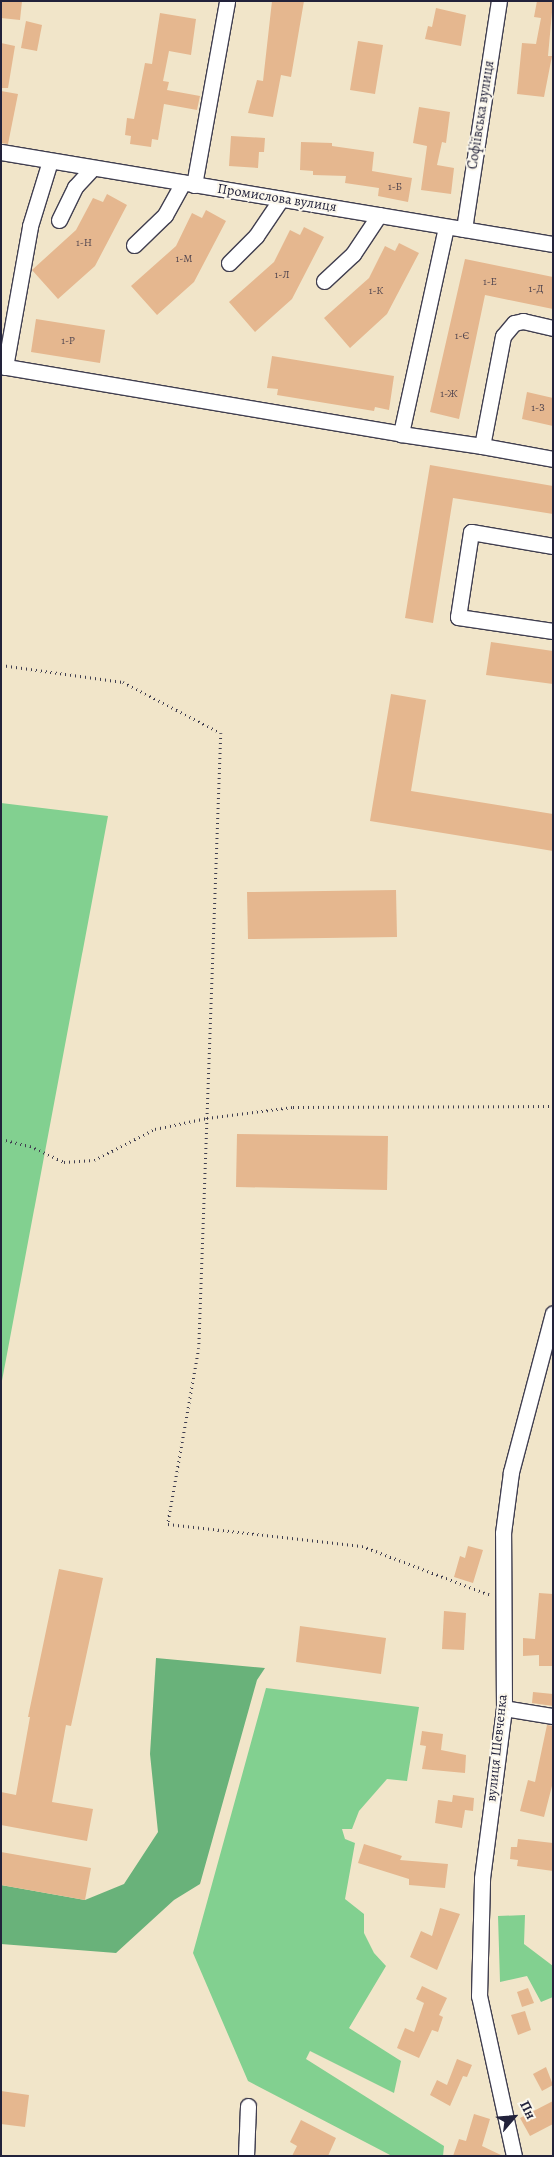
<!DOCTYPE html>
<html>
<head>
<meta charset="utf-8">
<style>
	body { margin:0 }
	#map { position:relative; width:554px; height:2157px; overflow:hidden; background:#f1e5c9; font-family:Alegreya,serif }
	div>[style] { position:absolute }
	.green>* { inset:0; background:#82d090 }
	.forest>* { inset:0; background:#69b27a }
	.building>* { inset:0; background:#e5b78f }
	.path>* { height:2.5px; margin-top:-1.25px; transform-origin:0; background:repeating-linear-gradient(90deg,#413f50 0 1px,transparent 0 5px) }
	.roads { filter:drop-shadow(1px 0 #413f50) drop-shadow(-1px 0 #413f50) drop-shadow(0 1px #413f50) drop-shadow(0 -1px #413f50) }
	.minor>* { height:15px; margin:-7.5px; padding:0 7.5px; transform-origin:7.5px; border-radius:7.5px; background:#fff }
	span { translate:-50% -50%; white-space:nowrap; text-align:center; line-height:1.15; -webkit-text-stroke:4px #fbf7ec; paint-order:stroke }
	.number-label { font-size:11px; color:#534750 }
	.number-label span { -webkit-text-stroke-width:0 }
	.street-label { font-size:14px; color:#22223b }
	.frame { position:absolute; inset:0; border:2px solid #22223b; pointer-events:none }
	.north { position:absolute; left:489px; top:2092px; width:50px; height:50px; -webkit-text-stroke:4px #fbf7ec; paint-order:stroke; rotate:63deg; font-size:14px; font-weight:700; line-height:20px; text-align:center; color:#22223b }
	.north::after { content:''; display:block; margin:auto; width:18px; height:22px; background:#22223b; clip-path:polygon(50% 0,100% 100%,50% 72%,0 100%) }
</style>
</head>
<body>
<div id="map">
	<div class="green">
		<div style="clip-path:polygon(1px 803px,108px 816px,1px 1386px)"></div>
		<div style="clip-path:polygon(266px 1688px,419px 1707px,407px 1781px,387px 1779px,359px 1811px,352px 1829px,342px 1829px,345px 1839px,355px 1843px,345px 1899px,364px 1914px,364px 1933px,374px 1953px,386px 1966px,349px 2028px,401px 2061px,394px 2093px,310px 2051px,306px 2059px,444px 2146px,443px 2156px,392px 2156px,248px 2081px,193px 1953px)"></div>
		<div style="clip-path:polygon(525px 1915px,524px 1944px,553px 1966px,553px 1997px,541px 2002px,527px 1976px,500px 1982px,498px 1916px)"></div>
	</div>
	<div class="forest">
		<div style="clip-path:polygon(156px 1658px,265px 1668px,257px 1680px,200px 1884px,174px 1900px,116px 1953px,1px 1944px,1px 1885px,85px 1900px,124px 1884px,158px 1832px,150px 1754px)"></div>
	</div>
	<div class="building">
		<div style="clip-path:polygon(1px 1px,22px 1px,20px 20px,1px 18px)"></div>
		<div style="clip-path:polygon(272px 1px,304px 1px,291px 77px,281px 75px,273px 117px,248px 113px,257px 80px,263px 81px)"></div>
		<div style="clip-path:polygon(537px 1px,553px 1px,548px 56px,552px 56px,544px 97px,517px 94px,522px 43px,536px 44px,541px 18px,534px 17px)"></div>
		<div style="clip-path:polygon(436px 8px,466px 15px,461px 46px,425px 39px,428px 26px,432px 27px)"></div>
		<div style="clip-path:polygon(160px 13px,196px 19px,191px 55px,169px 51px,163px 81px,169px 82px,167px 90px,200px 96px,197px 110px,164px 104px,158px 140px,152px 139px,151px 147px,130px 144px,131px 136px,125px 135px,127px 118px,134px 119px,145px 63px,152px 64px)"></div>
		<div style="clip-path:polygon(26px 21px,42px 25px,37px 51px,21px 48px)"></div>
		<div style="clip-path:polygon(358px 41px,383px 45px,375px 94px,350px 90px)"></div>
		<div style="clip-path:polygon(1px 43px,15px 46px,8px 88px,1px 88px)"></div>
		<div style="clip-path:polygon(1px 91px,18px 94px,8px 144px,1px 143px)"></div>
		<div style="clip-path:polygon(419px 107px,450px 112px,446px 143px,442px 142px,437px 165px,454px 168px,451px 194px,421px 190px,427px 146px,413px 143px)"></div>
		<div style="clip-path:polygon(231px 136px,265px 138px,264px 152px,259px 152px,258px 168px,229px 166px)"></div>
		<div style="clip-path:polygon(301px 142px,332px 143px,332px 146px,374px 152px,372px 171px,412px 178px,408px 202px,378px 196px,379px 188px,345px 183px,346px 176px,313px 175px,313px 171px,300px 170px)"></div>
		<div style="clip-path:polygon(107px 194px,127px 205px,95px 266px,58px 299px,32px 270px,76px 230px,93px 198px,103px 202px)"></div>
		<div style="clip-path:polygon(206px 210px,226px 221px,194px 282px,157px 315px,131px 286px,176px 246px,192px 213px,202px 218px)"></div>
		<div style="clip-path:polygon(304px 227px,324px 237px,292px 299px,255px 332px,229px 302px,274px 262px,290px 230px,300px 235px)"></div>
		<div style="clip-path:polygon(399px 243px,419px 253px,387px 314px,350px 348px,324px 318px,369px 278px,385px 246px,395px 251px)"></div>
		<div style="clip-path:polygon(465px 259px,553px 277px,553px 309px,485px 295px,459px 419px,430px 412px)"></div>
		<div style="clip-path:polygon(36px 319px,105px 330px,100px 363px,31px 352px)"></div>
		<div style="clip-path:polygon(272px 356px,394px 376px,389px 410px,375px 407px,374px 411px,277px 395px,278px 389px,267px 388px)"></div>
		<div style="clip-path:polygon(527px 392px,553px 398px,553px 426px,522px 419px)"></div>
		<div style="clip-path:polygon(430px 465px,553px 486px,553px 514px,453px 498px,433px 623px,405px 618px)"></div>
		<div style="clip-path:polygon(491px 642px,553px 651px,553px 684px,486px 675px)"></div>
		<div style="clip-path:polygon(391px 694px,426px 700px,411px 791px,553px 814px,553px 851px,370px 821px)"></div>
		<div style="clip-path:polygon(396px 890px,397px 937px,248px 939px,247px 892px)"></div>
		<div style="clip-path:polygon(237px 1134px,388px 1136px,387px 1190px,236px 1187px)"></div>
		<div style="clip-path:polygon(468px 1546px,483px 1550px,473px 1583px,454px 1577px,460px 1556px,465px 1558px)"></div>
		<div style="clip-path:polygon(59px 1569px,103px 1578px,71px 1726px,66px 1725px,52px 1802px,93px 1809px,87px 1841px,1px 1825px,1px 1792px,16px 1795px,30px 1717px,28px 1717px)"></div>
		<div style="clip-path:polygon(539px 1593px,553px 1594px,553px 1666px,539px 1666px,539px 1655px,523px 1656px,523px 1638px,535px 1639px)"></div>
		<div style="clip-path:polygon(444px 1611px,466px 1613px,464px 1650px,442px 1649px)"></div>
		<div style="clip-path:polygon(300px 1626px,386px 1638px,381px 1674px,296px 1662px)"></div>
		<div style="clip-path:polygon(533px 1692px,553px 1694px,553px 1706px,532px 1703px)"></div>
		<div style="clip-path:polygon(547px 1725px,553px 1726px,553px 1782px,544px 1817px,520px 1811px,528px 1780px,535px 1782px)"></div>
		<div style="clip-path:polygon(422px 1731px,443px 1734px,441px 1750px,466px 1755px,465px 1773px,422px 1769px,426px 1746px,420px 1745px)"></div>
		<div style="clip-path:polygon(453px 1795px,474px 1798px,473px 1811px,465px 1810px,462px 1828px,435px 1823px,438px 1800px,452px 1802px)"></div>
		<div style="clip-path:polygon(518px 1839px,553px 1843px,553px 1871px,517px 1866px,518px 1860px,510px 1859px,511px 1847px,517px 1847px)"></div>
		<div style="clip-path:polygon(364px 1844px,402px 1856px,400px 1860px,448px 1864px,445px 1888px,409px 1885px,409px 1879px,358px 1863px)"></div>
		<div style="clip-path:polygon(1px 1852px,91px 1868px,85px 1900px,1px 1885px)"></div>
		<div style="clip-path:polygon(440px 1908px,460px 1914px,437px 1970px,410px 1957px,421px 1931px,432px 1936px)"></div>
		<div style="clip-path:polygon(422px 1986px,447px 1998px,439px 2015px,443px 2017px,438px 2032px,432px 2030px,419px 2058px,397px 2048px,405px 2028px,414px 2032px,424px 2003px,416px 1999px)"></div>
		<div style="clip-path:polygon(528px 1988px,534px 2003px,522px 2007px,517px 1992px)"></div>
		<div style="clip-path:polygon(525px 2011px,531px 2030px,518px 2035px,511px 2015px)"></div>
		<div style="clip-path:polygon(457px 2059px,472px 2065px,467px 2077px,463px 2076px,450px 2106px,430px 2095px,437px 2080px,447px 2085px)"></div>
		<div style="clip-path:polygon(546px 2067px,553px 2085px,542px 2091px,533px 2074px)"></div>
		<div style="clip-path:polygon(1px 2091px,29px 2095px,25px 2127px,1px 2124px)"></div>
		<div style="clip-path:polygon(553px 2101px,553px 2124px,530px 2136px,520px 2118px)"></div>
		<div style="clip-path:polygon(474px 2114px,490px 2119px,482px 2146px,503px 2156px,453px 2156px,459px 2139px,466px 2141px)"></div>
		<div style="clip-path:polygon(301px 2120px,336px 2138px,328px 2156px,292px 2156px,297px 2146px,290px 2142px)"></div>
	</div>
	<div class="path">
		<div style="left:1px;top:665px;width:123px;rotate:7.9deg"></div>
		<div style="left:123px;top:682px;width:110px;rotate:27.5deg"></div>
		<div style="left:221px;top:733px;width:615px;rotate:92.05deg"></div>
		<div style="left:199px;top:1348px;width:179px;rotate:100deg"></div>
		<div style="left:168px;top:1524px;width:195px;rotate:6.5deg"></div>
		<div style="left:362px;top:1546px;width:137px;rotate:20.9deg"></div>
		<div style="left:1px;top:1139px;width:30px;rotate:14deg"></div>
		<div style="left:30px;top:1146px;width:38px;rotate:25deg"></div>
		<div style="left:64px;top:1162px;width:30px;rotate:-4deg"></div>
		<div style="left:94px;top:1160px;width:68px;rotate:-26.9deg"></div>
		<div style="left:155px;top:1129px;width:53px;rotate:-11.9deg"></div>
		<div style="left:207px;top:1118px;width:87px;rotate:-7.3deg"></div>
		<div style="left:293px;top:1107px;width:260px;rotate:-0.2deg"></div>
	</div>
	<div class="roads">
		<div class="minor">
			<div style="left:1px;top:152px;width:560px;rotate:9.46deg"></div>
			<div style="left:194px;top:185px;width:187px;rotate:-79.8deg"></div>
			<div style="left:59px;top:220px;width:37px;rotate:-64deg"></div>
			<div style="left:75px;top:187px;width:26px;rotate:-47deg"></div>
			<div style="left:446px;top:227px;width:212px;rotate:102.3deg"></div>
			<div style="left:401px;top:434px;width:82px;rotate:8.4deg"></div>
			<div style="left:464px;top:229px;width:231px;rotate:-81.3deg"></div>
			<div style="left:134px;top:245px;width:43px;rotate:-44.1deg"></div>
			<div style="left:165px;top:215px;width:37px;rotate:-61deg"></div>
			<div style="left:229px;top:263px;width:38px;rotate:-45deg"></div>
			<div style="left:256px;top:236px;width:45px;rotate:-56deg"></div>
			<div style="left:324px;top:281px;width:40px;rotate:-43deg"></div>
			<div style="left:353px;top:254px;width:47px;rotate:-56.3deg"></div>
			<div style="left:553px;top:328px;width:31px;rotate:-167deg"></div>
			<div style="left:523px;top:321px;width:9px;rotate:167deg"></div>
			<div style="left:514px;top:323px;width:17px;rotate:130deg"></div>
			<div style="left:503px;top:336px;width:112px;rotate:100.8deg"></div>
			<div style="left:482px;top:446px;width:72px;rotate:10.4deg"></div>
			<div style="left:1px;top:366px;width:406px;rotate:9.6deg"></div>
			<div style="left:5px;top:367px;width:143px;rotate:-79.9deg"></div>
			<div style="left:30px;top:226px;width:68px;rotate:-72.9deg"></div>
			<div style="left:553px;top:546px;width:83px;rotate:-170.3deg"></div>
			<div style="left:471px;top:532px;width:86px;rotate:98.7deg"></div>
			<div style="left:458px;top:617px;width:96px;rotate:8.4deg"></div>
			<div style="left:504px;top:1708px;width:50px;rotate:9.3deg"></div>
			<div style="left:246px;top:2156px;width:50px;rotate:-87.7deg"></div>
			<div style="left:514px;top:2156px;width:164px;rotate:-102.3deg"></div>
			<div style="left:479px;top:1996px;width:118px;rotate:-88.5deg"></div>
			<div style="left:482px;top:1878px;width:171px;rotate:-82.6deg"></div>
			<div style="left:504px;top:1708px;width:175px;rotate:-90.3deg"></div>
			<div style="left:503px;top:1533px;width:62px;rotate:-82.5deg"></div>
			<div style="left:511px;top:1472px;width:164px;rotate:-75.2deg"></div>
		</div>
	</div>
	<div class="number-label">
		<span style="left:395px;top:187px">1-Б</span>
		<span style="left:84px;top:243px">1-Н</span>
		<span style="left:184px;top:259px">1-М</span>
		<span style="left:282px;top:275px">1-Л</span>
		<span style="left:490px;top:282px">1-Е</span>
		<span style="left:536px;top:289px">1-Д</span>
		<span style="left:376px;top:291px">1-К</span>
		<span style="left:462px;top:336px">1-Є</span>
		<span style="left:68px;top:341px">1-Р</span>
		<span style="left:449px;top:394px">1-Ж</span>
		<span style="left:538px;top:408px">1-З</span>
	</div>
	<div class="street-label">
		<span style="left:481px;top:115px;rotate:-81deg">Софіївська вулиця</span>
		<span style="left:277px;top:198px;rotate:9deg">Промислова вулиця</span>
		<span style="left:497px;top:1748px;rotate:-84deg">вулиця Шевченка</span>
	</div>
	<div class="frame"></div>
	<div class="north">Пн</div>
</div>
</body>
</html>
